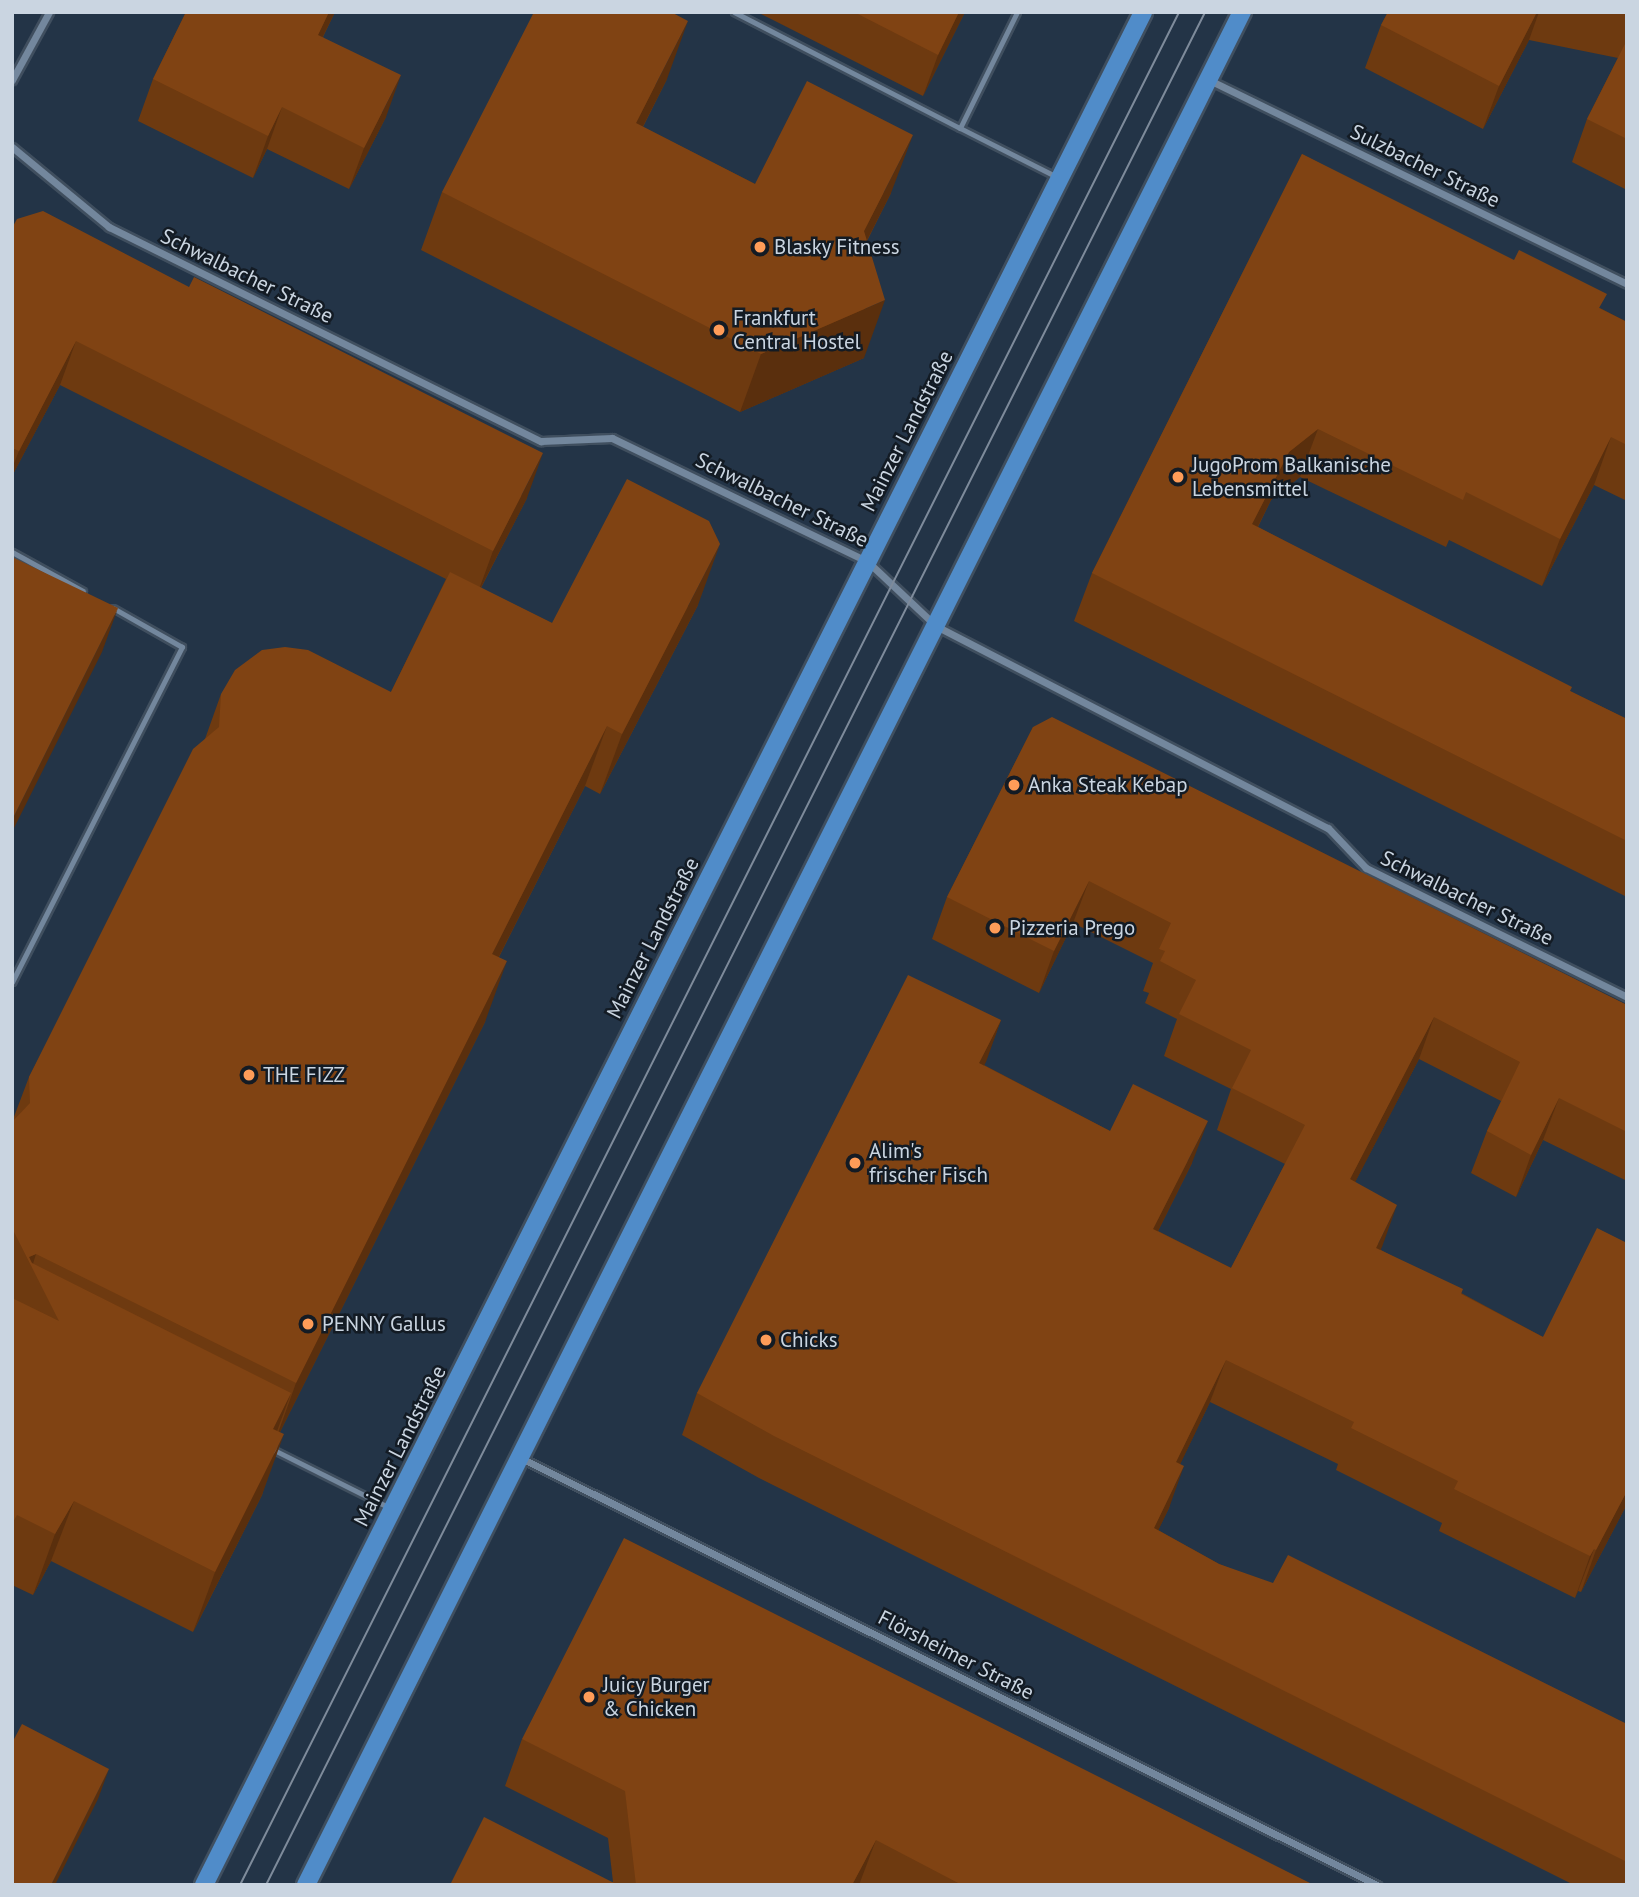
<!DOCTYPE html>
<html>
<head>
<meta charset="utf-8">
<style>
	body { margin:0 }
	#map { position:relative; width:1639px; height:1897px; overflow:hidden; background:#233447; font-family:"PT Sans",sans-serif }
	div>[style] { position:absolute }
	.roads { filter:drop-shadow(2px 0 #404f5f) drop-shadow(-2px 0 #404f5f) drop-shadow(0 2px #404f5f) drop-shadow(0 -2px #404f5f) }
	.service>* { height:5px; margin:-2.5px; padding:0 2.5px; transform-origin:2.5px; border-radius:2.5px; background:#73879d }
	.minor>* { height:7px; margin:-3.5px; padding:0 3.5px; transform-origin:3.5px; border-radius:3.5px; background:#73879d }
	.primary>* { height:18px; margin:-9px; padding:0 9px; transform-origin:9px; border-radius:9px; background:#508cc9 }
	.tram>* { height:2px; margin:-1px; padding:0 1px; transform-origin:1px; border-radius:1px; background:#7e8b9b }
	.wall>* { inset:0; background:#6e3a10 }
	.shaded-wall>* { inset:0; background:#5a2f0d }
	.building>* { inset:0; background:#804313 }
	.dots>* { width:19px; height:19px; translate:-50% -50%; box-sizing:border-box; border:4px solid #131b24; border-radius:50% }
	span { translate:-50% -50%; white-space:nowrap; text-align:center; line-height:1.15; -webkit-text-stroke:5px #131b24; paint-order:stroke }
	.street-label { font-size:21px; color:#cad5e1 }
	.poi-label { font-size:21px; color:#cad5e1 }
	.left { translate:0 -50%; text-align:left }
	.frame { position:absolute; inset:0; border:14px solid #cad5e1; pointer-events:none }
</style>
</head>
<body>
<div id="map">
	<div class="roads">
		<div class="service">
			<div style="left:734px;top:12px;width:254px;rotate:27.2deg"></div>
			<div style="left:960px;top:128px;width:129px;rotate:-63.8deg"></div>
			<div style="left:960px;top:128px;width:109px;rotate:26.8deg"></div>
			<div style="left:12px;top:552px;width:81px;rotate:28.8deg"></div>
			<div style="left:12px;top:982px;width:376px;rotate:-63.1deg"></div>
			<div style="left:182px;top:647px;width:79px;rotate:-150.5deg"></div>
			<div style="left:274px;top:1450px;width:130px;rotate:26.6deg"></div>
		</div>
		<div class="minor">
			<div style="left:12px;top:80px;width:77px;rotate:-61.4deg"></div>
			<div style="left:1209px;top:80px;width:465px;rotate:26deg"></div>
			<div style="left:12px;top:147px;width:126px;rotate:39.5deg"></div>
			<div style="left:109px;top:227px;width:482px;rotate:26.4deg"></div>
			<div style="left:541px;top:441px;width:71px;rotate:-2.4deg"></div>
			<div style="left:612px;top:438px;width:283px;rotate:25.8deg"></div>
			<div style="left:867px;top:561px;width:95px;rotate:43.3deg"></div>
			<div style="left:936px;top:626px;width:441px;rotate:27.3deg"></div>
			<div style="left:1328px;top:828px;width:55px;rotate:46.5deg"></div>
			<div style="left:1366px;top:868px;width:291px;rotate:26.3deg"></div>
			<div style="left:521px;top:1458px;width:957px;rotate:26.51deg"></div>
		</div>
		<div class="primary">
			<div style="left:204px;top:1885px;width:2095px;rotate:-63.37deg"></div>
			<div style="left:306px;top:1885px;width:2094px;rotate:-63.45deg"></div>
		</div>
	</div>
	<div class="tram">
		<div style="left:240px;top:1885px;width:2095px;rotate:-63.37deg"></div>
		<div style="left:266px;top:1885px;width:2095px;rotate:-63.37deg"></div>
	</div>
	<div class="wall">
		<div style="clip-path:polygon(186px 12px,335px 12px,323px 37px,386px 117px,349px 189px,267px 149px,253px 178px,138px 121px,153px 79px)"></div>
		<div style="clip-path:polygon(757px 12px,965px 12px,923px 96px)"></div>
		<div style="clip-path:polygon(1388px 12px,1627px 12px,1627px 190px,1572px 162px,1587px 119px,1618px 58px,1529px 40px,1483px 129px,1365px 68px,1381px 25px)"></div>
		<div style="clip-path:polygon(667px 79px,643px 127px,755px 184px,891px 193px,867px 241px,864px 358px,740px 412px,421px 250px,442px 192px)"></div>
		<div style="clip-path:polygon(1302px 154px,1627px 322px,1627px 501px,1594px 485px,1542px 586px,1449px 540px,1446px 547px,1300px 477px,1271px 500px,1258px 527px,1570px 691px,1627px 719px,1627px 897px,1074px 621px,1092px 573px)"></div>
		<div style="clip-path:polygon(12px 228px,527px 498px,481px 588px,552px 623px,698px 605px,600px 794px,585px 786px,499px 957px,485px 1022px,280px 1432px,262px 1495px,193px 1632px,51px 1561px,33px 1595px,12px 1585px,12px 1122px,29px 1077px,205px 739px,221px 694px,391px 692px,446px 579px,60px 385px,12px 476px)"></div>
		<div style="clip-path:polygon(1033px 727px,1627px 1005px,1627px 1181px,1543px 1140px,1516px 1197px,1471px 1173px,1487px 1131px,1501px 1101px,1419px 1059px,1355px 1182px,1381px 1250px,1543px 1337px,1627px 1243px,1627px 1504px,1581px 1592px,1578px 1591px,1575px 1598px,1439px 1531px,1442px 1523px,1336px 1470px,1338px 1464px,1210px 1402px,1180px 1464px,1169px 1508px,1158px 1530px,1219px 1564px,1627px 1724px,1627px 1885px,1574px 1885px,759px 1478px,682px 1435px,697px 1393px,1001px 1020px,984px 1065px,1110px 1131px,1192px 1163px,1158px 1231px,1231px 1268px,1285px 1164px,1217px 1130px,1231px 1089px,1164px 1056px,1177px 1019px,1145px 1003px,1149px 993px,1143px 991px,1153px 963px,1073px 923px,1039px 993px,932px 939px,947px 897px)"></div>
		<div style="clip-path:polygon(522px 1739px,1314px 1885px,450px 1885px,613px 1882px,608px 1838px,505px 1786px)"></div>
	</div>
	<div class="shaded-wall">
		<div style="clip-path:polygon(329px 12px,335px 12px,303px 76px,318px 35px)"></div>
		<div style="clip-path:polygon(959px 12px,965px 12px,923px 96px,938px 55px)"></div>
		<div style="clip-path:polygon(1537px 12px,1539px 12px,1529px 40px,1483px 129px,1499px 86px)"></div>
		<div style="clip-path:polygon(688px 21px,667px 79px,615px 181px,636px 123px)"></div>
		<div style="clip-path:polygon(401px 75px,386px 117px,349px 189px,364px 148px)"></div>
		<div style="clip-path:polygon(282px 107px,267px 149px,253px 178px,268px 136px)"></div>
		<div style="clip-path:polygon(913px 135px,891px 193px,842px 289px,864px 231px)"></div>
		<div style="clip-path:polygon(885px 300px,864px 358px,740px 412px,761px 354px)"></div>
		<div style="clip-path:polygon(76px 341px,60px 385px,12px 476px,12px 468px,19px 451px)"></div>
		<div style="clip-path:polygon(1318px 429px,1300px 477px,1271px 500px,1235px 572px,1252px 524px,1289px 452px)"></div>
		<div style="clip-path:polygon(1611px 437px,1594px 485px,1542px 586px,1560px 539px)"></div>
		<div style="clip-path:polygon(543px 453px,527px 498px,477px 595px,493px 551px)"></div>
		<div style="clip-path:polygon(720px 544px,698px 605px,600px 794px,622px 734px)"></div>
		<div style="clip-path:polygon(118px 608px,102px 652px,12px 832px,12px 820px)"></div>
		<div style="clip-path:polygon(607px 726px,585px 786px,470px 1014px,492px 954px)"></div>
		<div style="clip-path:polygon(1089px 881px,1073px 923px,1039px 993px,1054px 951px)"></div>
		<div style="clip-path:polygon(507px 961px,485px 1022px,274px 1444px,296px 1383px)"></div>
		<div style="clip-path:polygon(1434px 1017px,1419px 1059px,1335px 1221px,1350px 1179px)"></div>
		<div style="clip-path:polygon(1001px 1020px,986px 1062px,963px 1105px,979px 1063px)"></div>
		<div style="clip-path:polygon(1559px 1098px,1543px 1140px,1516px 1197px,1531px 1155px)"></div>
		<div style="clip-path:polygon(1208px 1121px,1192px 1163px,1138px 1271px,1153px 1229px)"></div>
		<div style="clip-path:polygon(1397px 1205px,1382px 1247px,1360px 1290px,1376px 1248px)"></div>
		<div style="clip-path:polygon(36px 1254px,32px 1267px,29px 1257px)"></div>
		<div style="clip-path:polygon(1226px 1360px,1210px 1402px,1161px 1504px,1176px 1462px)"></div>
		<div style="clip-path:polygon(291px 1393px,269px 1453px,273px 1429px)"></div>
		<div style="clip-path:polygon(284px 1434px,262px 1495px,193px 1632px,215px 1572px)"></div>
		<div style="clip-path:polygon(1184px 1466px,1169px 1508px,1139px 1570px,1154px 1528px)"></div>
		<div style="clip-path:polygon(1627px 1491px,1627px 1504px,1581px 1592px,1596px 1550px)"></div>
		<div style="clip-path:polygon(74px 1501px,51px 1561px,33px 1595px,55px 1534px)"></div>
		<div style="clip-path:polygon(1594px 1549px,1578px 1591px,1575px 1598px,1590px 1556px)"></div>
		<div style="clip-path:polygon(109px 1769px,98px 1799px,55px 1885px,51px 1885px)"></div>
		<div style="clip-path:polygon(876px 1840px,859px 1885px,852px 1885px)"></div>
	</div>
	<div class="building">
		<div style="clip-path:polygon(186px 12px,329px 12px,318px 35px,401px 75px,364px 148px,282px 107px,268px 136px,153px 79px)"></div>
		<div style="clip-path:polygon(534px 12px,671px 12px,688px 21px,636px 123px,755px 184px,807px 81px,913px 135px,864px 231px,885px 300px,761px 354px,442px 192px)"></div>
		<div style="clip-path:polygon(854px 12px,959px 12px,938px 55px)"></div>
		<div style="clip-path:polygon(1388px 12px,1537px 12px,1499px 86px,1381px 25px)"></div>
		<div style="clip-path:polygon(1627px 40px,1627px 139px,1587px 119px)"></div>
		<div style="clip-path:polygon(1302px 154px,1514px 260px,1519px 250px,1607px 294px,1599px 308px,1627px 322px,1627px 445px,1611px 437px,1560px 539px,1466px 492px,1463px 500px,1318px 429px,1289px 452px,1252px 524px,1572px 687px,1570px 691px,1627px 719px,1627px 841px,1092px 573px)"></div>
		<div style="clip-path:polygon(43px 211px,189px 287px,194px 277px,543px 453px,493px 551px,76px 341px,19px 451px,12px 448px,12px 228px,17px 219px)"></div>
		<div style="clip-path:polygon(627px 479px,709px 521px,720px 544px,622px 734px,607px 726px,492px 954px,507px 961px,296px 1383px,36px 1254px,29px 1257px,32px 1263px,291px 1393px,273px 1429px,284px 1434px,215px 1572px,74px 1501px,55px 1534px,17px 1515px,12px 1524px,12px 1298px,59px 1321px,12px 1228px,12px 1122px,30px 1103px,29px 1077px,193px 749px,219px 727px,221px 694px,235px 670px,262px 650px,285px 647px,308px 650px,391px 692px,450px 572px,552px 623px)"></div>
		<div style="clip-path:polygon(12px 557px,118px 608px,12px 820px)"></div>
		<div style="clip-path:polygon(1052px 717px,1627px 1005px,1627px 1132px,1559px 1098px,1531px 1155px,1487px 1131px,1520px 1062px,1434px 1017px,1350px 1179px,1397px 1205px,1376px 1248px,1463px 1289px,1461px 1294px,1543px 1337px,1597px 1228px,1627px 1243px,1627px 1491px,1596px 1550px,1594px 1549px,1590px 1556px,1454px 1489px,1458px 1481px,1351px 1428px,1354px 1422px,1226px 1360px,1176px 1462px,1184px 1466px,1154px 1528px,1219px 1564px,1273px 1583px,1288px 1555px,1627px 1724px,1627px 1862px,774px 1436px,697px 1393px,908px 975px,1001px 1020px,979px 1063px,1110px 1131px,1133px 1084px,1208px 1121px,1153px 1229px,1231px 1268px,1305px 1125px,1232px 1088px,1251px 1050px,1179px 1014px,1196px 980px,1160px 961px,1165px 951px,1159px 949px,1171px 923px,1089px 881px,1054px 951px,947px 897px,1033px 727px)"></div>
		<div style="clip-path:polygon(624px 1538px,1314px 1885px,962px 1885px,876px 1840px,852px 1885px,636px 1885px,625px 1791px,522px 1739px)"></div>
		<div style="clip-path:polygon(22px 1724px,109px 1769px,51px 1885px,12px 1885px,12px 1743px)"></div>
		<div style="clip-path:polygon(484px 1817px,618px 1885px,450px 1885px)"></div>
	</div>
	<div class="dots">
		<div style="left:760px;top:247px;background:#fe9c58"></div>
		<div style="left:719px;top:330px;background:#fe9c58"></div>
		<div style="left:1178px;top:477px;background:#fe9c58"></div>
		<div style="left:1014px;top:785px;background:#fe9c58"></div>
		<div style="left:995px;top:928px;background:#fe9c58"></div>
		<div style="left:249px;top:1075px;background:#fe9c58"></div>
		<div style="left:855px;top:1163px;background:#fe9c58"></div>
		<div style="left:308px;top:1324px;background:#fe9c58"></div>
		<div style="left:766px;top:1340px;background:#fe9c58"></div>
		<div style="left:589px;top:1697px;background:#fe9c58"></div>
	</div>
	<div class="street-label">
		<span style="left:1425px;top:166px;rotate:26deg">Sulzbacher Straße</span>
		<span style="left:247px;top:276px;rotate:26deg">Schwalbacher Straße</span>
		<span style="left:907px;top:431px;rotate:-63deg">Mainzer Landstraße</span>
		<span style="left:782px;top:500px;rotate:26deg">Schwalbacher Straße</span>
		<span style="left:1467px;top:898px;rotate:26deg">Schwalbacher Straße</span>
		<span style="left:653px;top:938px;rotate:-63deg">Mainzer Landstraße</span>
		<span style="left:400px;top:1446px;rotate:-63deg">Mainzer Landstraße</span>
		<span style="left:956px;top:1655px;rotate:27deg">Flörsheimer Straße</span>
	</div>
	<div class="poi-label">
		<span class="left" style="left:774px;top:247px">Blasky Fitness</span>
		<span class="left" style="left:733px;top:330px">Frankfurt<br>Central Hostel</span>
		<span class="left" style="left:1192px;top:477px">JugoProm Balkanische<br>Lebensmittel</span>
		<span class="left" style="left:1028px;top:785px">Anka Steak Kebap</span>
		<span class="left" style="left:1009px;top:928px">Pizzeria Prego</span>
		<span class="left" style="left:263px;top:1075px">THE FIZZ</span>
		<span class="left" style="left:869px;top:1163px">Alim's<br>frischer Fisch</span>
		<span class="left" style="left:322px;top:1324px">PENNY Gallus</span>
		<span class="left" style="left:780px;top:1340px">Chicks</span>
		<span class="left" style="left:603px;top:1697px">Juicy Burger<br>&amp; Chicken</span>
	</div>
	<div class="frame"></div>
</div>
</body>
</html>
